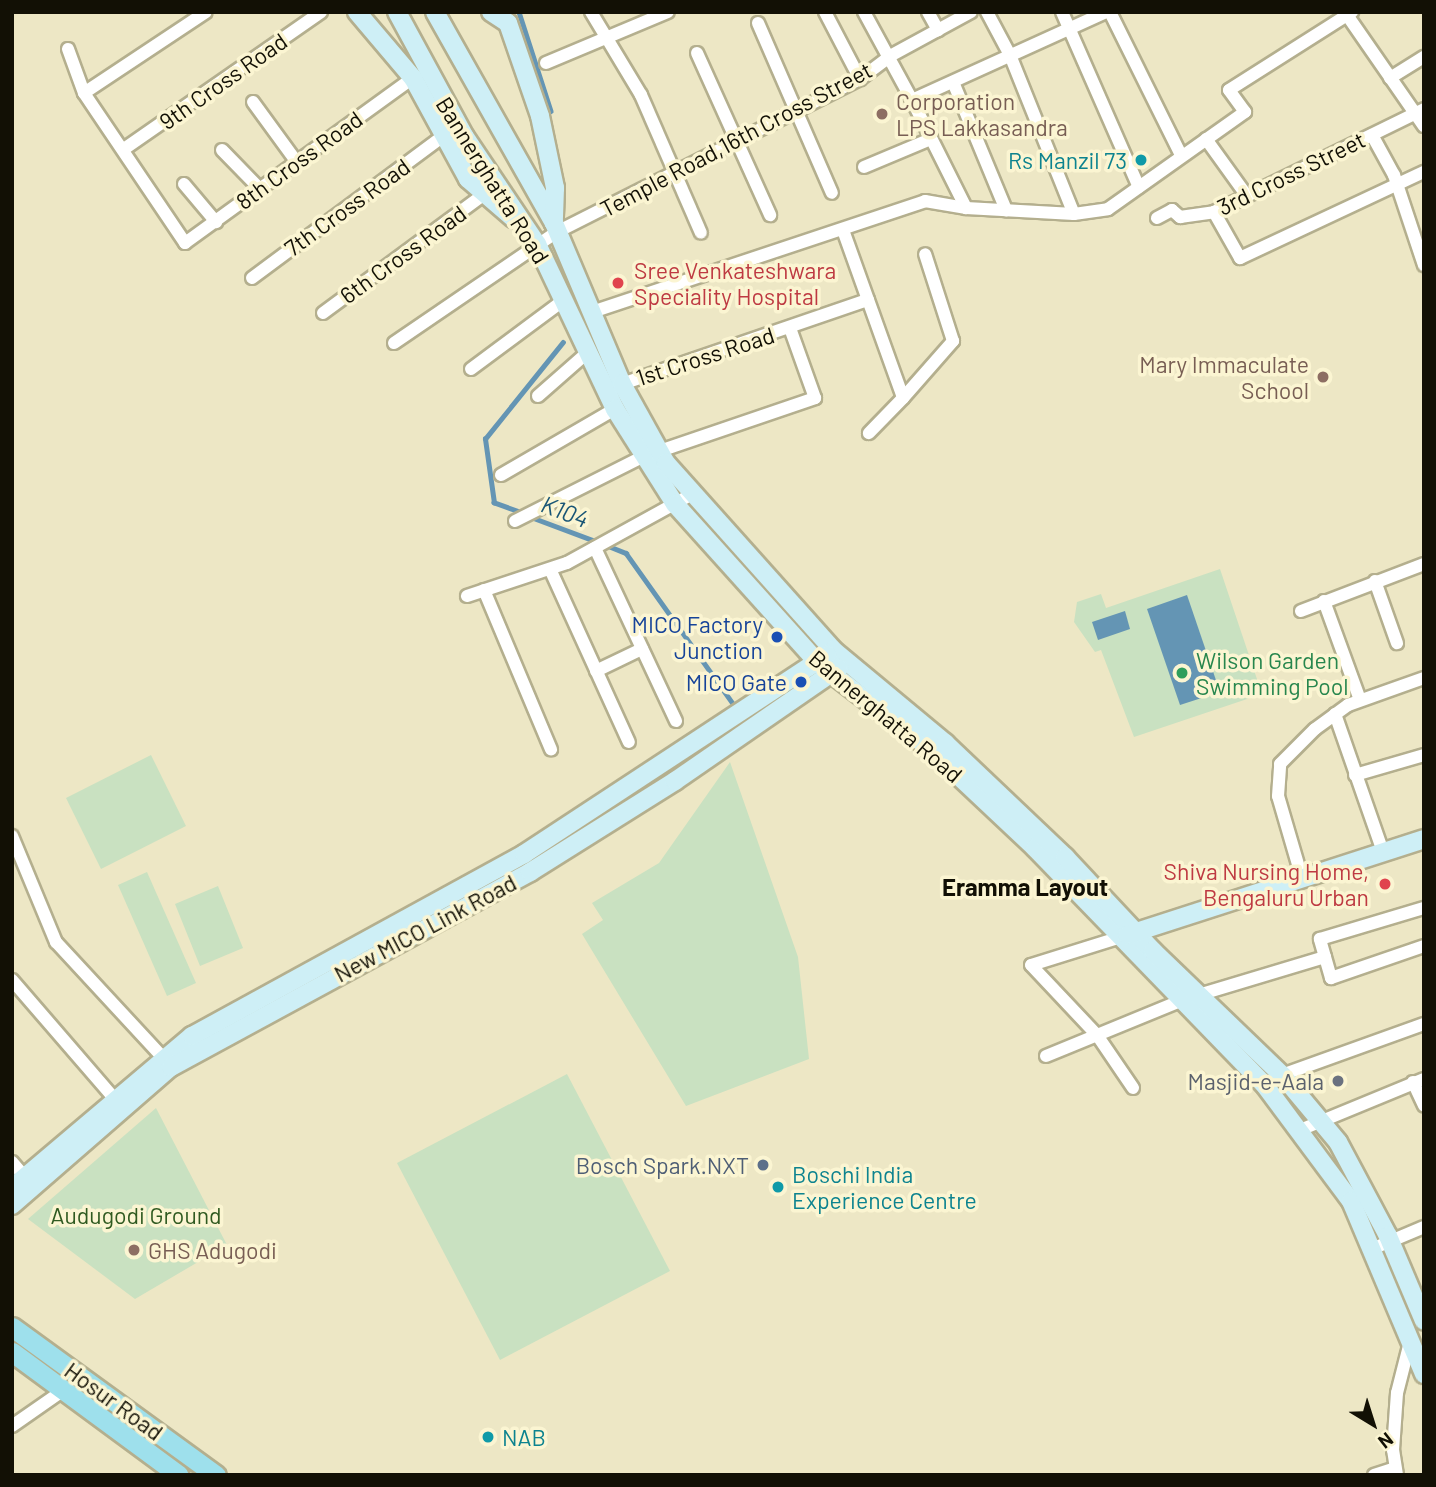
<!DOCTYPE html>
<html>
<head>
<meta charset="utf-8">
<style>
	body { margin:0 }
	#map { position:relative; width:1436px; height:1487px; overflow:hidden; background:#ede7c5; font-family:Barlow,sans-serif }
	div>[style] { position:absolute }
	.green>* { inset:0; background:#c9e1c1 }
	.water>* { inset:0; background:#6495b4 }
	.stream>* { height:4.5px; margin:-2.25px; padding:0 2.25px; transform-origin:2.25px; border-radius:2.25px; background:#6495b4 }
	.roads { filter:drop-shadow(2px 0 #b4af8e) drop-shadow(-2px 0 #b4af8e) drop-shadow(0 2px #b4af8e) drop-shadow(0 -2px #b4af8e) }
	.street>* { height:12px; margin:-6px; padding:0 6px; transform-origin:6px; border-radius:6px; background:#fff }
	.secondary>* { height:18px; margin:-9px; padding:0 9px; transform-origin:9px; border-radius:9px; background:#ceeff6 }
	.primary>* { height:19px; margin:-9.5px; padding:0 9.5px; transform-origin:9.5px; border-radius:9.5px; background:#9ee0ec }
	.dots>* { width:19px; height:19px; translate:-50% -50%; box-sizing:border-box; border:4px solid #fbf5d2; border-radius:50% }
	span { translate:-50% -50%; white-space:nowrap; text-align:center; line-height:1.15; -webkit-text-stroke:7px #fbf5d2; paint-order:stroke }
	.street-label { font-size:23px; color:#121005 }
	.education-label { font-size:23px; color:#785e54 }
	.left { translate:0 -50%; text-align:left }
	.right { translate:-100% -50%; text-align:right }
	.culture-label { font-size:23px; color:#0d838f }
	.health-label { font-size:23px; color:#be3a42 }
	.transit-label { font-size:23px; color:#164399 }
	.leisure-label { font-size:23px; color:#27864d }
	.worship-label { font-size:23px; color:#5b616d }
	.service-label { font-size:23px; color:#4e5e75 }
	.park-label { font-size:23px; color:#2f5a20 }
	.water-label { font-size:24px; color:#1a5676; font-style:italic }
	.neighbourhood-label { font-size:24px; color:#121005; font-weight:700 }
	.frame { position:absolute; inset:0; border:14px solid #121005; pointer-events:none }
	.north { position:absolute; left:1338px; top:1389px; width:70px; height:70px; -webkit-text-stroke:5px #fbf5d2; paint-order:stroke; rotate:142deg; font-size:19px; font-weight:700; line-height:28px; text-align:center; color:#121005 }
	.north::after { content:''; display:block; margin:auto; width:24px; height:32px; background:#121005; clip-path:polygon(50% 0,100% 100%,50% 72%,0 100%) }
</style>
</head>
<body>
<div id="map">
	<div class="green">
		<div style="clip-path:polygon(1220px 569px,1262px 694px,1134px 737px,1101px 650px,1095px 652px,1074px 622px,1077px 602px,1101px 594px,1106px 608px)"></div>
		<div style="clip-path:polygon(151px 755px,186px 826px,101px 869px,66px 798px)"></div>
		<div style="clip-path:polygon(730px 762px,798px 957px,809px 1059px,686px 1106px,582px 934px,603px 920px,592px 903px,659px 863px)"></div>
		<div style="clip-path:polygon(147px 872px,196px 983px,167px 996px,118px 885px)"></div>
		<div style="clip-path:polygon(218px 886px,243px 948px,200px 966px,175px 904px)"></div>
		<div style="clip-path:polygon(567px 1074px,670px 1271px,500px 1360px,397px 1163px)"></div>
		<div style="clip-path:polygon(156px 1108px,227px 1245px,135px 1299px,28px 1219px)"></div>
	</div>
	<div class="water">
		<div style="clip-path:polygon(1187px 595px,1220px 692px,1180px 705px,1147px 609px)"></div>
		<div style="clip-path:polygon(1125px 611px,1130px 629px,1098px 640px,1092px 622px)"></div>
	</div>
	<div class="stream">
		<div style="left:519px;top:12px;width:104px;rotate:72.1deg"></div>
		<div style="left:522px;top:513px;width:30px;rotate:-160deg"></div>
		<div style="left:494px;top:503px;width:65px;rotate:-98deg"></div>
		<div style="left:485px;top:439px;width:124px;rotate:-51.2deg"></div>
		<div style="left:531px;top:517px;width:72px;rotate:20.5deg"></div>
		<div style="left:606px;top:545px;width:22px;rotate:22deg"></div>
		<div style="left:626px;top:553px;width:186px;rotate:54.6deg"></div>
	</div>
	<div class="roads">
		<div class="street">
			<div style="left:591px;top:12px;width:97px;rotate:58.9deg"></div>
			<div style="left:641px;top:95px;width:150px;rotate:66.5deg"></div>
			<div style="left:825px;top:12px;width:76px;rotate:62.4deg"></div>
			<div style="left:864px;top:12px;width:100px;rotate:61.4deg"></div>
			<div style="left:928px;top:12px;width:21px;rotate:61deg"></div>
			<div style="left:987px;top:12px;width:49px;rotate:61.9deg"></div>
			<div style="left:1010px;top:55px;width:171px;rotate:68.1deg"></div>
			<div style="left:1062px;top:12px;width:191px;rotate:66.3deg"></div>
			<div style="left:1106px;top:12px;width:213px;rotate:155.6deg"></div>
			<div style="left:912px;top:100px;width:121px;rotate:63.4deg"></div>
			<div style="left:966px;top:208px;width:108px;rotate:3.2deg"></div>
			<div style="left:1074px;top:214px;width:34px;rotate:-8deg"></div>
			<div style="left:1108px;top:209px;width:168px;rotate:-35.3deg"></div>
			<div style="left:1245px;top:112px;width:27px;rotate:-126deg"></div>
			<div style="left:1229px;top:90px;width:146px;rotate:-32.4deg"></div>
			<div style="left:1110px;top:12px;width:160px;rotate:63.6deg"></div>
			<div style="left:1347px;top:15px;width:135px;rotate:55.3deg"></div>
			<div style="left:758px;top:23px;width:185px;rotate:66.5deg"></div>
			<div style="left:68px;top:49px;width:47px;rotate:70deg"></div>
			<div style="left:84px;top:93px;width:181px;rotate:56deg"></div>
			<div style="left:185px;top:243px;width:281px;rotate:-35.9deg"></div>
			<div style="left:697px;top:53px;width:178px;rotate:65.7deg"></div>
			<div style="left:546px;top:63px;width:132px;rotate:-22.7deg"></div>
			<div style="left:1390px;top:78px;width:40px;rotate:-32deg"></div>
			<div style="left:953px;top:82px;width:139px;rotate:67.5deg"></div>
			<div style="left:84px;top:93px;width:146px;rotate:-33.6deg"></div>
			<div style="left:253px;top:102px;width:73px;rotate:53.9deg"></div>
			<div style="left:1372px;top:135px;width:46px;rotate:61.2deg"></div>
			<div style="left:1394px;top:175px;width:95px;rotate:71.6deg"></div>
			<div style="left:1206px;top:139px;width:70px;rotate:54.3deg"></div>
			<div style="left:124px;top:149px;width:240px;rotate:-34.8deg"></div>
			<div style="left:222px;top:150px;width:56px;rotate:45.7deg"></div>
			<div style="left:864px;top:167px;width:73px;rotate:-22.7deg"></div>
			<div style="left:184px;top:184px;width:50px;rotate:49.9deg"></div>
			<div style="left:1214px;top:212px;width:53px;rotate:60.5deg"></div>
			<div style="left:1240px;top:258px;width:203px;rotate:-25.1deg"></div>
			<div style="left:1157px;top:218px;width:17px;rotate:-28deg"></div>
			<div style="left:1172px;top:210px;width:11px;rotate:41deg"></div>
			<div style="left:1180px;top:217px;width:34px;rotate:-8deg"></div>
			<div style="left:1214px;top:212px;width:234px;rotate:-26.1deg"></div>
			<div style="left:843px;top:230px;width:178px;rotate:70.3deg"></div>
			<div style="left:903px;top:398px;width:49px;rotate:134.2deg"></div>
			<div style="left:252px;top:278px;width:238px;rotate:-36.6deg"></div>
			<div style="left:592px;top:312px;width:351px;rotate:-18.4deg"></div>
			<div style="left:925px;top:201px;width:42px;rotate:9.7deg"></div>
			<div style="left:323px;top:313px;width:199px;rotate:-36.4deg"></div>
			<div style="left:394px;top:343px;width:197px;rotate:-34.3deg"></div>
			<div style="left:557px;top:232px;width:339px;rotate:-26.8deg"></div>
			<div style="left:860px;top:79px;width:38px;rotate:-37deg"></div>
			<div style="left:890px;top:56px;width:92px;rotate:-28.5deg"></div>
			<div style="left:471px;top:369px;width:116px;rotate:-36.6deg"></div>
			<div style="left:622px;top:384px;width:260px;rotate:-18.9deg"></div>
			<div style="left:538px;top:396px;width:67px;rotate:-41.3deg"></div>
			<div style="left:903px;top:398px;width:76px;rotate:-48.7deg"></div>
			<div style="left:953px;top:341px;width:91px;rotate:-107.8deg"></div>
			<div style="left:501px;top:475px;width:132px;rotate:-30.1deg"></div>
			<div style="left:515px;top:521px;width:142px;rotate:-26.7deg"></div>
			<div style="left:642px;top:457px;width:183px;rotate:-18.8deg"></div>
			<div style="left:815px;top:398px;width:74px;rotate:-109.7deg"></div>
			<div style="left:595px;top:548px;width:191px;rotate:64.9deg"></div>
			<div style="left:550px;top:569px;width:190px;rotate:65.5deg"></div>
			<div style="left:1375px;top:581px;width:66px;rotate:70.5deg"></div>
			<div style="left:484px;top:590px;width:173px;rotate:67.2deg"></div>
			<div style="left:467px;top:596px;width:105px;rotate:-18.3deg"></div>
			<div style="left:567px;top:563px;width:143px;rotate:-28.9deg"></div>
			<div style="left:1324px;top:601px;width:105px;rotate:70deg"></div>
			<div style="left:1301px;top:611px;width:132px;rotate:-20.9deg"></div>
			<div style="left:596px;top:671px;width:51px;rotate:-25.6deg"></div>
			<div style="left:1335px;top:714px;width:146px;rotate:70.8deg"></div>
			<div style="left:1355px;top:775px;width:72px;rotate:-16.2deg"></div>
			<div style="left:12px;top:836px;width:115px;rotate:67.5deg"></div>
			<div style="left:56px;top:942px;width:166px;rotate:47.2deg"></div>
			<div style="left:1302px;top:878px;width:85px;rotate:-106.3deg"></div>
			<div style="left:1278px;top:796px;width:32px;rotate:-86deg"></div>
			<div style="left:1280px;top:764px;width:49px;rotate:-45deg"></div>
			<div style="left:1315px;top:729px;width:41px;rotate:-36deg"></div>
			<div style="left:1348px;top:705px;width:81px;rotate:-19.6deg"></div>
			<div style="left:1121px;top:937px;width:94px;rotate:162.7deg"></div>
			<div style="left:1031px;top:965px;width:96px;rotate:46.7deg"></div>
			<div style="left:1097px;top:1035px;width:64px;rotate:55.8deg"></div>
			<div style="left:1325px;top:957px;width:19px;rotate:-106deg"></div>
			<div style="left:1320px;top:939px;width:109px;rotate:-16.6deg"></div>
			<div style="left:12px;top:980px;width:164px;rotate:49.2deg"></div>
			<div style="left:1046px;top:1056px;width:150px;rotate:-22.3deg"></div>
			<div style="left:1185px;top:999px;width:146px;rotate:-16.7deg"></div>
			<div style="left:1325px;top:957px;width:22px;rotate:74deg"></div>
			<div style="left:1331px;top:978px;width:98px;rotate:-19deg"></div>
			<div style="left:1282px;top:1075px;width:151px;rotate:-19.8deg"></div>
			<div style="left:1413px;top:1082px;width:26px;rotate:65deg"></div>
			<div style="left:1300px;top:1130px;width:134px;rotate:-22.4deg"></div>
			<div style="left:12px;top:1162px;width:20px;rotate:49deg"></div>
			<div style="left:1372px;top:1249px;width:56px;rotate:-22.9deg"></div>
			<div style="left:12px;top:1426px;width:65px;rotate:-34.9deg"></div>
			<div style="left:1374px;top:1475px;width:22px;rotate:-18deg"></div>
			<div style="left:1397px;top:1475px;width:25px;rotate:-99deg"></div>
			<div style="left:1393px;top:1450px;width:57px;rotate:-86deg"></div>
			<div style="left:1397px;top:1393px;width:57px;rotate:-75.7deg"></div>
		</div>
		<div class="secondary">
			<div style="left:357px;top:12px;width:87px;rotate:49.7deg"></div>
			<div style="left:413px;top:78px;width:115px;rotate:61.4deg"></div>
			<div style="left:468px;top:179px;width:60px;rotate:40.9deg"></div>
			<div style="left:397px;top:12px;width:142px;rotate:61.5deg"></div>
			<div style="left:465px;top:137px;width:129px;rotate:56.1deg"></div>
			<div style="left:537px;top:244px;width:183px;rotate:64.7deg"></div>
			<div style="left:615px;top:409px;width:112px;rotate:57.7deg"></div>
			<div style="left:675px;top:504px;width:214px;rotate:48deg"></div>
			<div style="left:818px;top:663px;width:138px;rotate:37.4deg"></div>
			<div style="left:928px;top:747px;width:147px;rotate:43.3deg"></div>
			<div style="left:1035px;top:848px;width:329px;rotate:45.9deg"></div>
			<div style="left:1264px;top:1084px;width:146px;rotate:53.4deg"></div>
			<div style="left:1351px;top:1201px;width:188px;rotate:67.1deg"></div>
			<div style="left:435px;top:12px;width:242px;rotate:60.6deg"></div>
			<div style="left:554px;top:223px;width:175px;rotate:67.1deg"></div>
			<div style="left:622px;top:384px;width:90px;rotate:60.9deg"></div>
			<div style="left:666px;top:463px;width:251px;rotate:48.2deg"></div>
			<div style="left:833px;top:650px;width:146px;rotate:39.7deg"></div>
			<div style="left:945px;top:743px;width:166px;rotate:43.5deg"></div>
			<div style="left:1065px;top:857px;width:129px;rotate:46.9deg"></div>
			<div style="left:1153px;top:951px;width:179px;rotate:43.9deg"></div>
			<div style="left:1282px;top:1075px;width:87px;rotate:50.1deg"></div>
			<div style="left:1338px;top:1142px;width:106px;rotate:62deg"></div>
			<div style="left:1388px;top:1236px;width:92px;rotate:67deg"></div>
			<div style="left:491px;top:12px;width:20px;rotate:33deg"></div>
			<div style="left:508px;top:23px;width:98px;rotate:71deg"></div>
			<div style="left:540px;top:116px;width:74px;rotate:78.2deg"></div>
			<div style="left:555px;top:188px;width:35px;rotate:92deg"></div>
			<div style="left:1127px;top:935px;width:312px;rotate:-17.9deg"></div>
			<div style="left:12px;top:1188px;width:236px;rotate:-40.2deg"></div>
			<div style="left:192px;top:1036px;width:379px;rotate:-28.7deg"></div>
			<div style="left:524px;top:854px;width:363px;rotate:-33.3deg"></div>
			<div style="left:12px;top:1205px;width:211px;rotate:-41deg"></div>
			<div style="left:171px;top:1067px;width:409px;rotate:-28.5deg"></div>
			<div style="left:530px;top:872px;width:171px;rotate:-32.1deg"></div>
			<div style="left:675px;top:781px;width:199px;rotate:-34.6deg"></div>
		</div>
		<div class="primary">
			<div style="left:12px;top:1327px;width:252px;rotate:36deg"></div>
			<div style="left:12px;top:1352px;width:207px;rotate:36.4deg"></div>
		</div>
	</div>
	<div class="dots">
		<div style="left:882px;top:114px;background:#8d6e63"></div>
		<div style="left:1141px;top:160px;background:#0f9aa8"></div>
		<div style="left:618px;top:283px;background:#e0444e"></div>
		<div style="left:1323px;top:377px;background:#8d6e63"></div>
		<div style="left:777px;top:637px;background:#1a4fb4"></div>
		<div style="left:1182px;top:673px;background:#2e9e5b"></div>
		<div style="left:801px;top:682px;background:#1a4fb4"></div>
		<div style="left:1385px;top:884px;background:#e0444e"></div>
		<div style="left:1338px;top:1081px;background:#6b7280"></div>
		<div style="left:763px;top:1165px;background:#5c6f8a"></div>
		<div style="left:778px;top:1187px;background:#0f9aa8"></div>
		<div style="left:134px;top:1250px;background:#8d6e63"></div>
		<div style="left:488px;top:1437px;background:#0f9aa8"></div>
	</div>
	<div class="street-label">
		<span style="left:223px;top:81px;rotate:-35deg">9th Cross Road</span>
		<span style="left:736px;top:139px;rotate:-28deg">Temple Road,16th Cross Street</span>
		<span style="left:299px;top:160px;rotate:-36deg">8th Cross Road</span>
		<span style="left:1291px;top:173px;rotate:-26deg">3rd Cross Street</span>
		<span style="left:493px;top:180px;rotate:58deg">Bannerghatta Road</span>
		<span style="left:347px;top:207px;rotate:-36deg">7th Cross Road</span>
		<span style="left:403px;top:254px;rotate:-36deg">6th Cross Road</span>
		<span style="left:705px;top:356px;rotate:-18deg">1st Cross Road</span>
		<span style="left:886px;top:716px;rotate:40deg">Bannerghatta Road</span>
		<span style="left:425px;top:928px;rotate:-28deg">New MICO Link Road</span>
		<span style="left:114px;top:1401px;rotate:36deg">Hosur Road</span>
	</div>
	<div class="education-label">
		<span class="left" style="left:896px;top:114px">Corporation<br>LPS Lakkasandra</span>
		<span class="right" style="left:1309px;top:377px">Mary Immaculate<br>School</span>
		<span class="left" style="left:148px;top:1250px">GHS Adugodi</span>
	</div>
	<div class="culture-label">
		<span class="right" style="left:1127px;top:160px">Rs Manzil 73</span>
		<span class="left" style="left:792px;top:1187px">Boschi India<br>Experience Centre</span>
		<span class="left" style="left:502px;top:1437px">NAB</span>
	</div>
	<div class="health-label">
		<span class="left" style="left:634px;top:283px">Sree Venkateshwara<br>Speciality Hospital</span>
		<span class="right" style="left:1369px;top:884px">Shiva Nursing Home,<br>Bengaluru Urban</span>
	</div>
	<div class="transit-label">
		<span class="right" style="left:763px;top:637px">MICO Factory<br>Junction</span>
		<span class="right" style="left:787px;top:682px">MICO Gate</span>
	</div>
	<div class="leisure-label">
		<span class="left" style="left:1196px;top:673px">Wilson Garden<br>Swimming Pool</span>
	</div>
	<div class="worship-label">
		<span class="right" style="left:1324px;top:1081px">Masjid-e-Aala</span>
	</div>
	<div class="service-label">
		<span class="right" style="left:749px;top:1165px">Bosch Spark.NXT</span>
	</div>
	<div class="park-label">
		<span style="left:136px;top:1215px">Audugodi Ground</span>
	</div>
	<div class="water-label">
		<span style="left:565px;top:511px;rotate:21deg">K104</span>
	</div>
	<div class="neighbourhood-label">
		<span style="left:1025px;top:887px">Eramma Layout</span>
	</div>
	<div class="frame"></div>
	<div class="north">N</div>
</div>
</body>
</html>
